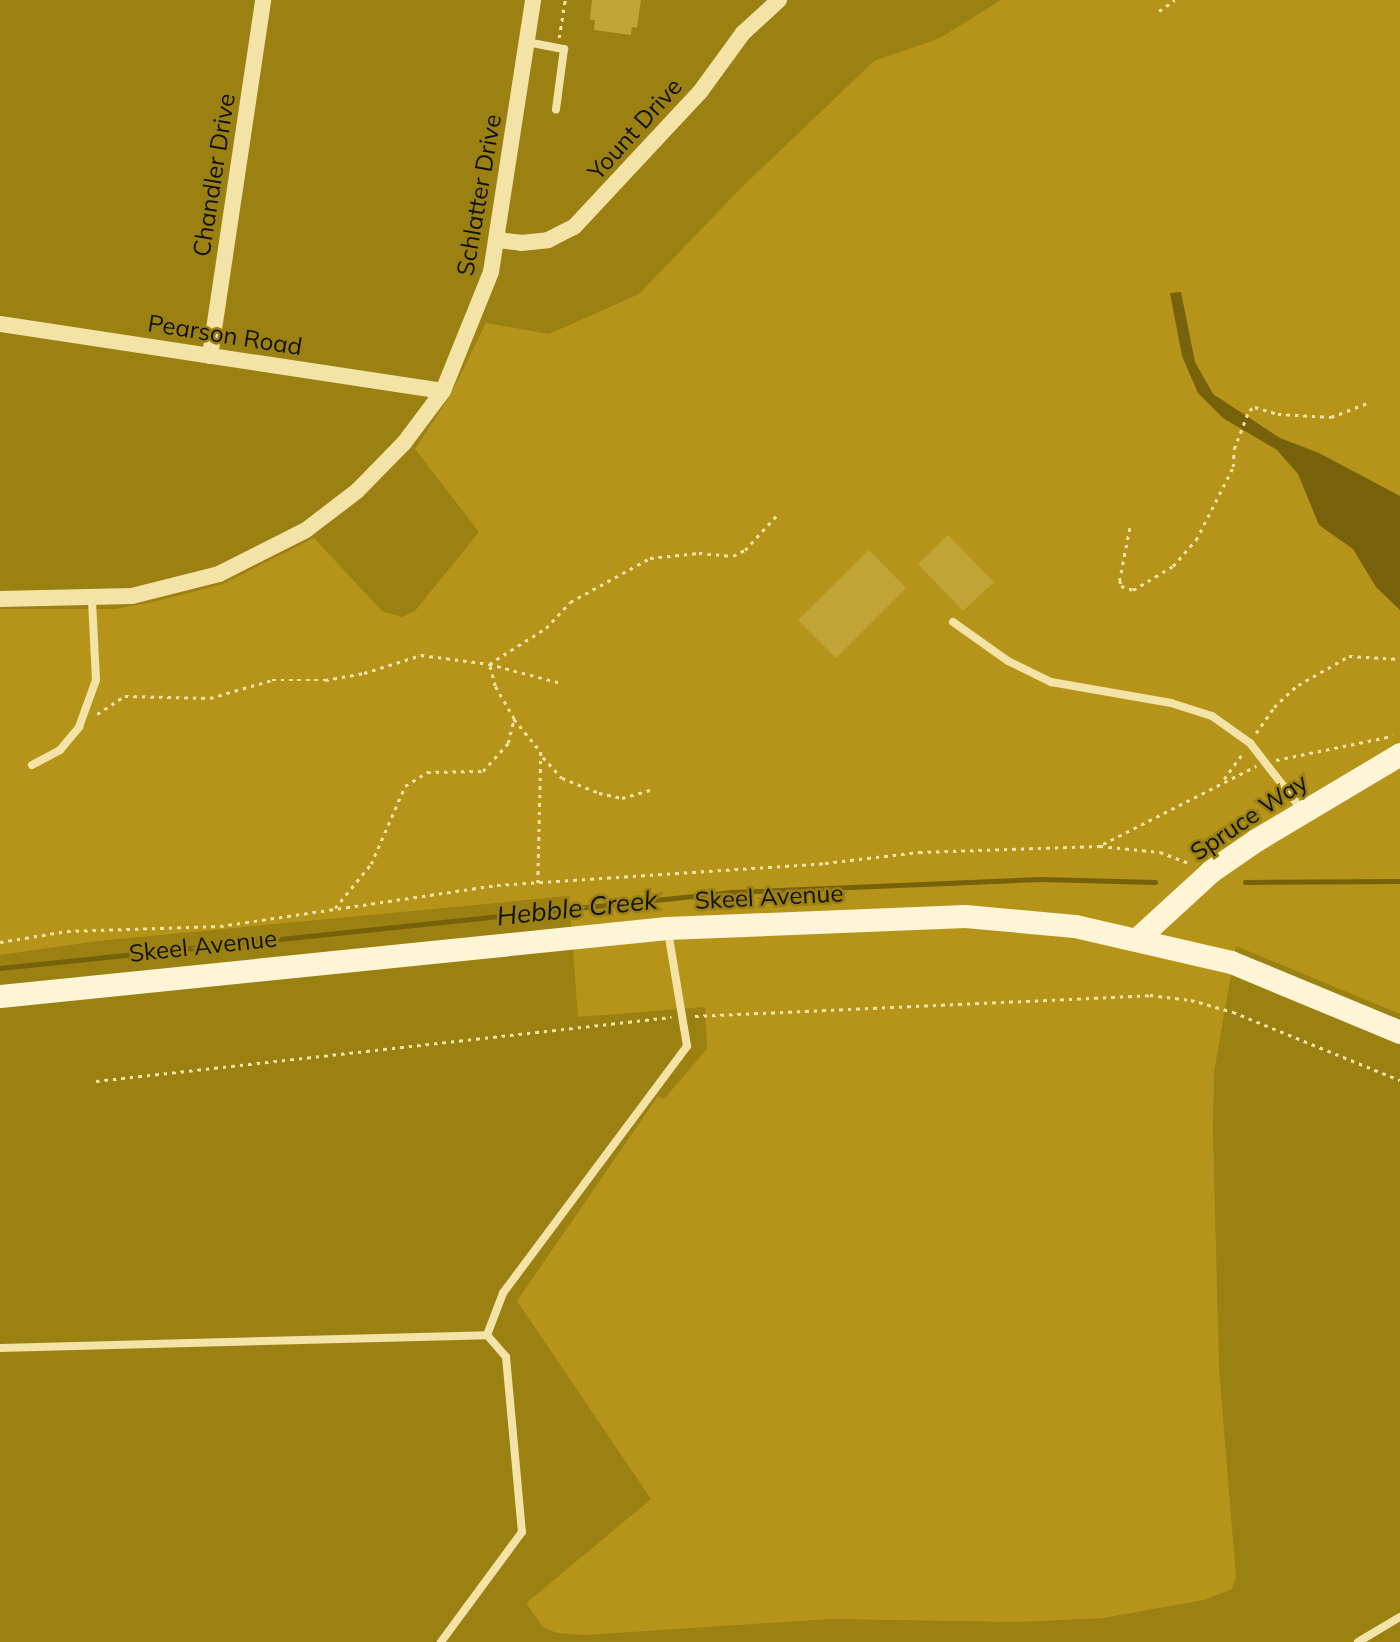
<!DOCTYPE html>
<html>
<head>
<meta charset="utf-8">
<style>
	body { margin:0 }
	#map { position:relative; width:1400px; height:1642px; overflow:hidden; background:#9b8012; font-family:Mulish,sans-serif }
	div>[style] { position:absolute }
	.green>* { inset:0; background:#b59419 }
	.water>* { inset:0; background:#77620b }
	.stream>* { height:4.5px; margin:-2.25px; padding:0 2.25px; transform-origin:2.25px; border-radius:2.25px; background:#77620b }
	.building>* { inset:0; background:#c1a435 }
	.path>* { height:2.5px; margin-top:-1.25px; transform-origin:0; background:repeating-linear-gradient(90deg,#f4e3a6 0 3.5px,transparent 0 8.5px) }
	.lane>* { height:8px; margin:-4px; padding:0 4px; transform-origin:4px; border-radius:4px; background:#f4e3a6 }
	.street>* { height:16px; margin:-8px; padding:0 8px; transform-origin:8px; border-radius:8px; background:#f4e3a6 }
	.secondary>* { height:23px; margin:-11.5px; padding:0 11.5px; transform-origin:11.5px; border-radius:11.5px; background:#fdf5d6 }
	span { translate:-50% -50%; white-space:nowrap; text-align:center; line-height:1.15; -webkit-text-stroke:5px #9b8012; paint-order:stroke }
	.street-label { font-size:24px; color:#111 }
	.water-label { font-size:26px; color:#111; font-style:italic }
</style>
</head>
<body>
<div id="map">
	<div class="green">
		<div style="clip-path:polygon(1001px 0,1400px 0,1400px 1014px,1236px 946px,1214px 1072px,1213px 1131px,1219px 1368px,1236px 1577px,1232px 1589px,1204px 1600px,1103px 1618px,1019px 1622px,831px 1619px,585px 1635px,557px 1633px,543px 1627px,526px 1603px,651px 1499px,517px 1301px,658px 1096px,664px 1099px,707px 1049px,705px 1007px,578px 1017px,569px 896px,98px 941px,0 955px,0 609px,115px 609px,153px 602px,223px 584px,314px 538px,382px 611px,402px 617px,415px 611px,479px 532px,415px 449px,450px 396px,486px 323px,549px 334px,639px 294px,741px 188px,874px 61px,940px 38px)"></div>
	</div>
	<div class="water">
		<div style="clip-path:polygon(1181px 292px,1195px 362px,1213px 394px,1280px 438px,1319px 453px,1400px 496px,1400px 610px,1376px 587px,1353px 549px,1319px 525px,1298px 474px,1277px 450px,1223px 418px,1198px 393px,1182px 356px,1170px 293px)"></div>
	</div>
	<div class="stream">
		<div style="left:1245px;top:882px;width:155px;rotate:-0.4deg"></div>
		<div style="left:0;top:968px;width:736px;rotate:-5.93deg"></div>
		<div style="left:732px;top:892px;width:309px;rotate:-2.4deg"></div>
		<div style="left:1041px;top:879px;width:114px;rotate:1.5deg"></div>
	</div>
	<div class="building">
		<div style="clip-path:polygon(592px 0,641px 0,637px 28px,632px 27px,631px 35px,594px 30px,595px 20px,590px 20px)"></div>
		<div style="clip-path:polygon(948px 535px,994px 582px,963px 611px,918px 564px)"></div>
		<div style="clip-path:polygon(869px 550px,906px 588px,836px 658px,798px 620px)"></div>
	</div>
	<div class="path">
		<div style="left:1159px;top:11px;width:19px;rotate:-35deg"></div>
		<div style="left:559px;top:38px;width:38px;rotate:-81deg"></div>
		<div style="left:1130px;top:528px;width:53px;rotate:100.9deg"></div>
		<div style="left:1120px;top:580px;width:6px;rotate:81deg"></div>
		<div style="left:1121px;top:586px;width:13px;rotate:18deg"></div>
		<div style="left:1133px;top:590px;width:47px;rotate:-31deg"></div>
		<div style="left:1173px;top:566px;width:35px;rotate:-49deg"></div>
		<div style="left:1196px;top:540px;width:82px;rotate:-63.1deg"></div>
		<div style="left:1233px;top:467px;width:18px;rotate:-87deg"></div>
		<div style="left:1234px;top:449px;width:42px;rotate:-69deg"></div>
		<div style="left:1249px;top:410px;width:7px;rotate:-27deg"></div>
		<div style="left:1255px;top:407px;width:24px;rotate:17deg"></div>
		<div style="left:1278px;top:414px;width:53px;rotate:3.2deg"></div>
		<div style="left:1331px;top:417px;width:40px;rotate:-21deg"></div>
		<div style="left:97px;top:714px;width:33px;rotate:-33deg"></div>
		<div style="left:125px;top:696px;width:85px;rotate:1.3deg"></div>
		<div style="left:210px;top:698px;width:65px;rotate:-16.2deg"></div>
		<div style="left:272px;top:680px;width:53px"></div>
		<div style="left:325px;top:680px;width:40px;rotate:-10deg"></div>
		<div style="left:364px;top:673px;width:60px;rotate:-17.5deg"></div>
		<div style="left:421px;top:655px;width:69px;rotate:7.5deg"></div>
		<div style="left:489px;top:664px;width:67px;rotate:-32.3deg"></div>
		<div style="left:546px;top:628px;width:35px;rotate:-47deg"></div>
		<div style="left:570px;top:602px;width:91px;rotate:-28.8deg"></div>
		<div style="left:650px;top:558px;width:49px;rotate:-5.8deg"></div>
		<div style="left:699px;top:553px;width:34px;rotate:5deg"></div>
		<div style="left:733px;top:556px;width:13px;rotate:-27deg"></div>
		<div style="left:745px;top:550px;width:46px;rotate:-47.6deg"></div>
		<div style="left:514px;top:719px;width:43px;rotate:50.7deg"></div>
		<div style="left:541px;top:752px;width:131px;rotate:91.3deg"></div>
		<div style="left:1256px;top:733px;width:32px;rotate:-55deg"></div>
		<div style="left:1274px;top:707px;width:33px;rotate:-43deg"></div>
		<div style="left:1298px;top:685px;width:59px;rotate:-29.6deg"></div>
		<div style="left:1349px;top:656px;width:51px;rotate:3.4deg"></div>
		<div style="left:543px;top:757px;width:28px;rotate:48deg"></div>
		<div style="left:562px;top:778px;width:40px;rotate:22deg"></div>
		<div style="left:599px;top:793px;width:24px;rotate:12deg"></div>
		<div style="left:622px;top:798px;width:29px;rotate:-16deg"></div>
		<div style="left:1276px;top:760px;width:119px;rotate:-11.6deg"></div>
		<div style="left:1224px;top:779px;width:32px;rotate:-54deg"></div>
		<div style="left:1103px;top:844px;width:172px;rotate:-27deg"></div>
		<div style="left:335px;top:908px;width:57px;rotate:-50.7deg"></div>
		<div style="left:371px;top:864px;width:85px;rotate:-66.4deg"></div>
		<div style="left:405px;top:786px;width:26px;rotate:-32deg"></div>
		<div style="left:427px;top:772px;width:56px;rotate:-1deg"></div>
		<div style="left:483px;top:771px;width:38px;rotate:-48deg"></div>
		<div style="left:508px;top:743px;width:25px;rotate:-76deg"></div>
		<div style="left:514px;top:719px;width:38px;rotate:-120deg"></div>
		<div style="left:495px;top:686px;width:23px;rotate:-105deg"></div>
		<div style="left:489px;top:664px;width:74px;rotate:14.8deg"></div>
		<div style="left:0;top:942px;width:68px;rotate:-9.3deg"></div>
		<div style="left:67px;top:931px;width:153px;rotate:-1.9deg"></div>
		<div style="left:220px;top:926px;width:280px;rotate:-8.4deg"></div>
		<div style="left:497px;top:885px;width:329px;rotate:-3.8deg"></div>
		<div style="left:825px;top:863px;width:95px;rotate:-6.7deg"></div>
		<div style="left:919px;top:852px;width:181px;rotate:-1.9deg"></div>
		<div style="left:1100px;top:846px;width:60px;rotate:5.7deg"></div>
		<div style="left:1160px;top:852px;width:34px;rotate:21deg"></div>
		<div style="left:695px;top:1016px;width:455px;rotate:-2.6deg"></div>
		<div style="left:1150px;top:995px;width:41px;rotate:7deg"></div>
		<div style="left:1191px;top:1000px;width:44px;rotate:15.9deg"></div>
		<div style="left:1233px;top:1012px;width:180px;rotate:22.2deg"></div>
		<div style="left:96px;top:1081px;width:579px;rotate:-6.35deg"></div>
	</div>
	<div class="lane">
		<div style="left:527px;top:42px;width:38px;rotate:11deg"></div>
		<div style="left:564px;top:49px;width:61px;rotate:97.6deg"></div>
		<div style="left:953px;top:622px;width:67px;rotate:35.3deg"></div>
		<div style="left:1008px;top:661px;width:48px;rotate:26deg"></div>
		<div style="left:1051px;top:682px;width:122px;rotate:9.9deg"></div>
		<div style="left:1171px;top:703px;width:43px;rotate:17.6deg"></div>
		<div style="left:1212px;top:716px;width:47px;rotate:35.4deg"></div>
		<div style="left:1250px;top:743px;width:85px;rotate:52.2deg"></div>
		<div style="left:32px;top:765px;width:32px;rotate:-28deg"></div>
		<div style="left:60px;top:750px;width:30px;rotate:-50deg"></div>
		<div style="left:79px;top:727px;width:50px;rotate:-70.1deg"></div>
		<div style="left:96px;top:680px;width:80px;rotate:-92.9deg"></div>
		<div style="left:487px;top:1335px;width:45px;rotate:-69.1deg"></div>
		<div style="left:503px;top:1293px;width:308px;rotate:-53.3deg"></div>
		<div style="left:687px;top:1046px;width:117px;rotate:-99.4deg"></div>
		<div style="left:0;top:1348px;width:487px;rotate:-1.5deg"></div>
		<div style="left:487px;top:1335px;width:29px;rotate:49deg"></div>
		<div style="left:506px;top:1357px;width:176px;rotate:84.8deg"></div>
		<div style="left:522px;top:1532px;width:137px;rotate:126.4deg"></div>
		<div style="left:1358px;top:1642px;width:49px;rotate:-30.8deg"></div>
	</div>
	<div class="street">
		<div style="left:498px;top:240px;width:23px;rotate:7deg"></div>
		<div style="left:521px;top:243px;width:27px;rotate:-6deg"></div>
		<div style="left:548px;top:240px;width:29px;rotate:-27deg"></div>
		<div style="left:574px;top:227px;width:185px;rotate:-47deg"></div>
		<div style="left:700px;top:92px;width:73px;rotate:-53.9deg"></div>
		<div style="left:743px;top:33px;width:49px;rotate:-42.5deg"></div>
		<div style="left:0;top:324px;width:448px;rotate:8.6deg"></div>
		<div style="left:210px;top:356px;width:360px;rotate:-81.5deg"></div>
		<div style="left:0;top:599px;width:132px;rotate:-1.3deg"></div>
		<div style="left:132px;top:596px;width:90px;rotate:-14.2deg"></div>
		<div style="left:219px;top:574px;width:97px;rotate:-26.8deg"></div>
		<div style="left:306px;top:530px;width:64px;rotate:-37.4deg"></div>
		<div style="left:357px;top:491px;width:67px;rotate:-45.6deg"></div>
		<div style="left:404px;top:443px;width:65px;rotate:-53.1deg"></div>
		<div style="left:443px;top:391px;width:128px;rotate:-68deg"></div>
		<div style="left:491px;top:272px;width:275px;rotate:-81.2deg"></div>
	</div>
	<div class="secondary">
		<div style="left:1138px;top:938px;width:99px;rotate:-42.5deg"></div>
		<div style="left:1211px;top:871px;width:55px;rotate:-34.6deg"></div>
		<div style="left:1256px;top:840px;width:168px;rotate:-30.8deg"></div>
		<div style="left:0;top:996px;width:670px;rotate:-5.82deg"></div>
		<div style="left:667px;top:928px;width:298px;rotate:-2.3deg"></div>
		<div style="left:965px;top:916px;width:110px;rotate:5.2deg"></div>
		<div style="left:1075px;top:926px;width:160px;rotate:13deg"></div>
		<div style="left:1231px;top:962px;width:183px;rotate:22.5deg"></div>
	</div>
	<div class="street-label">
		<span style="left:635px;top:129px;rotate:-48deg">Yount Drive</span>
		<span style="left:214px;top:175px;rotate:-81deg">Chandler Drive</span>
		<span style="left:479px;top:195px;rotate:-80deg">Schlatter Drive</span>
		<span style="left:225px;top:335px;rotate:9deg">Pearson Road</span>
		<span style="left:1249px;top:817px;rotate:-34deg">Spruce Way</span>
		<span style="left:769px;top:897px;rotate:-3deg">Skeel Avenue</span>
		<span style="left:203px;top:946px;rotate:-6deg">Skeel Avenue</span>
	</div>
	<div class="water-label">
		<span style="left:577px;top:908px;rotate:-6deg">Hebble Creek</span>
	</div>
</div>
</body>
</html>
